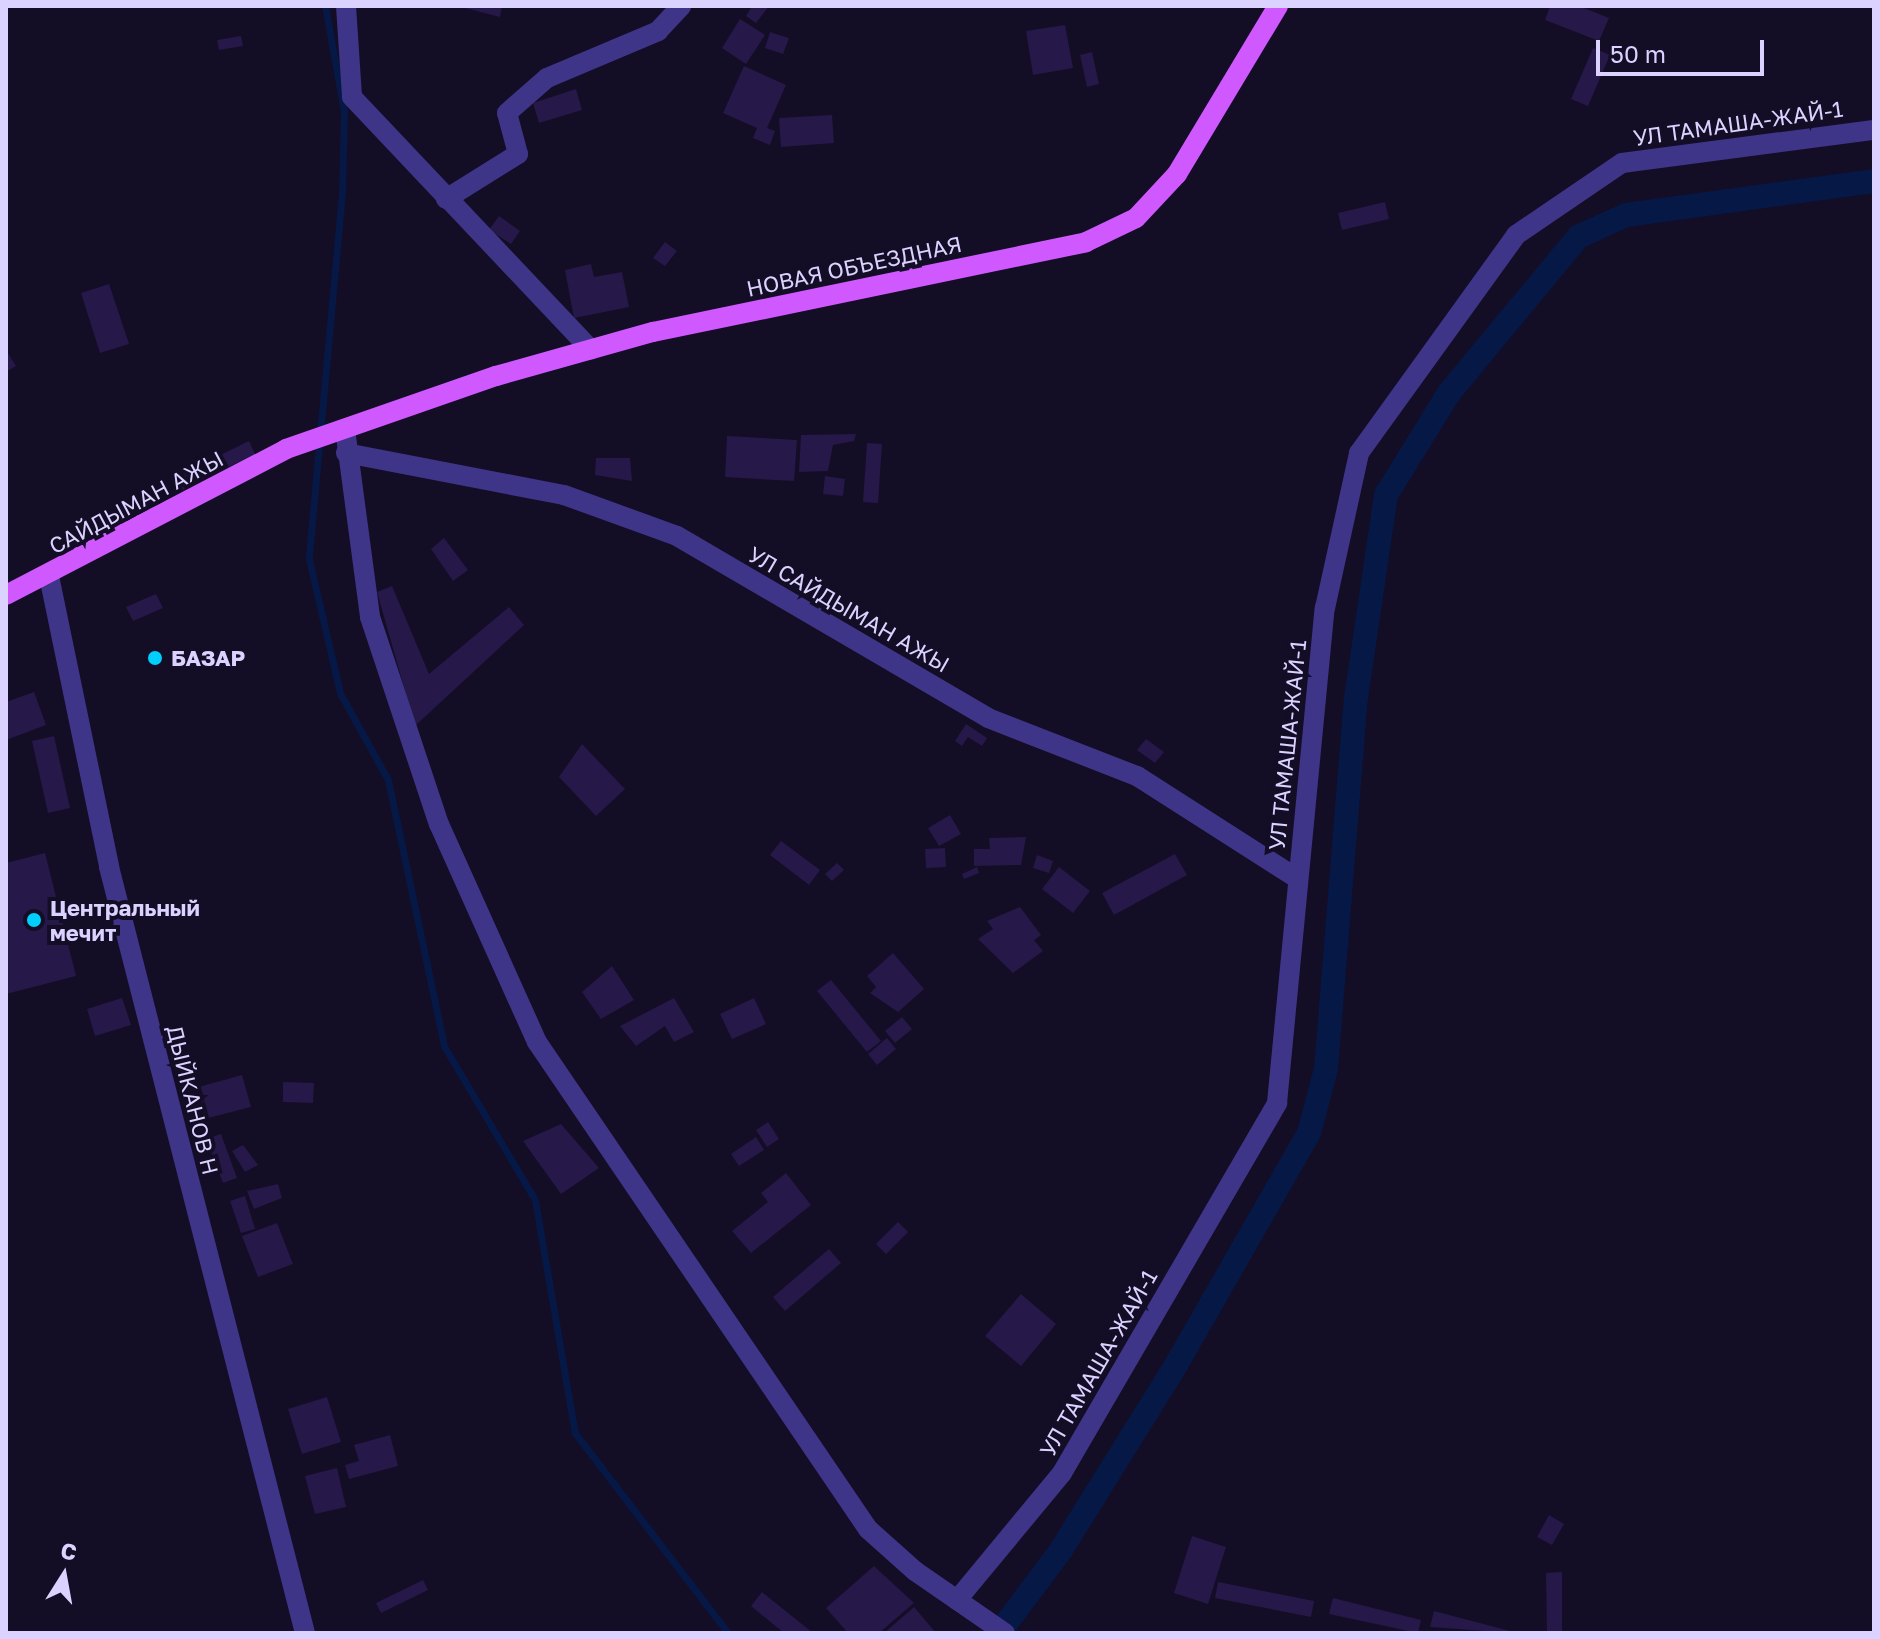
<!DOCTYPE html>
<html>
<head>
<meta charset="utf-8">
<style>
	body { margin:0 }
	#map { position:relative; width:1880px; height:1639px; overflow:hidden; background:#140d26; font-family:"Golos Text",sans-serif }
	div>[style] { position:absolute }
	.stream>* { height:7px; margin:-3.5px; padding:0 3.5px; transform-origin:3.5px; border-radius:3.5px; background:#061846 }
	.canal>* { height:24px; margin:-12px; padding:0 12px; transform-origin:12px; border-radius:12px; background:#061846 }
	.building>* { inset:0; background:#261848 }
	.minor>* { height:20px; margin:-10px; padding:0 10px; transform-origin:10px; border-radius:10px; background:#3f3588 }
	.major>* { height:20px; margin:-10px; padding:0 10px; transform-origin:10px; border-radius:10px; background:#cf59ff }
	.dots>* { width:22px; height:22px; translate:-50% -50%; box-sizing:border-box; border:4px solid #140d26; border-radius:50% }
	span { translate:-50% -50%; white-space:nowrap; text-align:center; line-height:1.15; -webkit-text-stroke:8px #140d26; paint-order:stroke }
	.street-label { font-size:22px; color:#dbd2ff }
	.poi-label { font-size:22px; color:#dbd2ff; font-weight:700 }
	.left { translate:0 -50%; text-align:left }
	.frame { position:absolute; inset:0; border:8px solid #dbd2ff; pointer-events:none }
	.north { position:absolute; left:24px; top:1535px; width:80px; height:80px; -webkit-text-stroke:6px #140d26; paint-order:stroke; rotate:11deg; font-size:22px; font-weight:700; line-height:32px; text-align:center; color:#dbd2ff }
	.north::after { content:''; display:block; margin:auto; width:28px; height:36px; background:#dbd2ff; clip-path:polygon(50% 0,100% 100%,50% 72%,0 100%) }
	.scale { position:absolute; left:1596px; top:40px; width:168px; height:36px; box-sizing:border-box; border:4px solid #dbd2ff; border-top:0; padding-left:10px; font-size:24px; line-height:28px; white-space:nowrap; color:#dbd2ff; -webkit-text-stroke:6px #140d26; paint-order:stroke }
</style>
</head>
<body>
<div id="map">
	<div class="stream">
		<div style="left:325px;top:6px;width:108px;rotate:79.8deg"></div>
		<div style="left:344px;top:112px;width:81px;rotate:91.4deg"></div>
		<div style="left:342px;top:193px;width:367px;rotate:95.2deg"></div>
		<div style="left:309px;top:559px;width:138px;rotate:77deg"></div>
		<div style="left:340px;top:693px;width:99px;rotate:61.1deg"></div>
		<div style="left:388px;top:780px;width:272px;rotate:78.1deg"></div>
		<div style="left:444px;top:1046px;width:179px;rotate:59.4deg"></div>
		<div style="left:535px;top:1200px;width:236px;rotate:80.3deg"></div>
		<div style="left:575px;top:1433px;width:252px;rotate:52.6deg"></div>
	</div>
	<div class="canal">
		<div style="left:999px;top:1633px;width:104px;rotate:-53.2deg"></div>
		<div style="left:1061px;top:1550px;width:210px;rotate:-58.1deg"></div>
		<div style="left:1172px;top:1372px;width:275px;rotate:-60.2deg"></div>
		<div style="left:1309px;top:1133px;width:66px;rotate:-75.1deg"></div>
		<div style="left:1326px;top:1069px;width:372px;rotate:-85.4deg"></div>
		<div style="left:1356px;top:698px;width:205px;rotate:-81.6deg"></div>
		<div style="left:1386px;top:495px;width:120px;rotate:-58.3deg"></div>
		<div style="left:1449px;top:393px;width:202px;rotate:-50.4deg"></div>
		<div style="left:1578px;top:237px;width:53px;rotate:-24.6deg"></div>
		<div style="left:1626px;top:215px;width:250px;rotate:-7.8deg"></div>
	</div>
	<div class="building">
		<div style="clip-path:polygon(457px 6px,502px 6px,500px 17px)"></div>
		<div style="clip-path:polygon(752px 6px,769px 6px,756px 23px,746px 16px)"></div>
		<div style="clip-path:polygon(1550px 6px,1579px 6px,1609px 18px,1599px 41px,1545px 20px)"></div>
		<div style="clip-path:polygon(740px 19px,765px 35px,746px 64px,722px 48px)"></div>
		<div style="clip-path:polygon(1065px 25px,1073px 68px,1033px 75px,1026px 31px)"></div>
		<div style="clip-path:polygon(770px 32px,789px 38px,783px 54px,765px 48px)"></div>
		<div style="clip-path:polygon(241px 36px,243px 46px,219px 50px,217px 40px)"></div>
		<div style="clip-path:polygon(1593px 48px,1610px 55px,1588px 106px,1571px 99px)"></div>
		<div style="clip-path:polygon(1092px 52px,1099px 84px,1087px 87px,1080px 55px)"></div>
		<div style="clip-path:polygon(744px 66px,786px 85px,767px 128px,775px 131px,770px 145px,753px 138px,757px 128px,723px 113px)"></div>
		<div style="clip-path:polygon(576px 89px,582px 110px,539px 123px,533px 103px)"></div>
		<div style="clip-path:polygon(832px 115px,834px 143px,781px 147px,779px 118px)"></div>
		<div style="clip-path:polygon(1385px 202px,1389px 219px,1342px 230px,1338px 213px)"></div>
		<div style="clip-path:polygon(499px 216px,520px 231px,511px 244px,489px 230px)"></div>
		<div style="clip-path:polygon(665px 242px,677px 251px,665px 266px,653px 258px)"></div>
		<div style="clip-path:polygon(591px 264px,594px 277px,622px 272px,629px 307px,574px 318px,565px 270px)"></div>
		<div style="clip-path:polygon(109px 284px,129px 344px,100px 353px,81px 293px)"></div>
		<div style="clip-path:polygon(6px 350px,16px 366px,6px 372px)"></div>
		<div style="clip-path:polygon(856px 434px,854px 441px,833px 445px,828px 471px,799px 472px,801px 435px)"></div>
		<div style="clip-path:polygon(727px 436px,797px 440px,794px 481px,725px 477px)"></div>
		<div style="clip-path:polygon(249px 441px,255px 454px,178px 492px,171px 479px)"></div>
		<div style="clip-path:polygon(867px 443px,882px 444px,878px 503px,863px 502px)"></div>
		<div style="clip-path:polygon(596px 458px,630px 458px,632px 481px,595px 475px)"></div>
		<div style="clip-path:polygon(825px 476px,845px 479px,843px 496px,823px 494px)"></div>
		<div style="clip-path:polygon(444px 538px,468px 570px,453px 581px,431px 549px)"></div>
		<div style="clip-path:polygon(392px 586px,429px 674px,509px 607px,524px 625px,415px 726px,377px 592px)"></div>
		<div style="clip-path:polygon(156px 594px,163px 608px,133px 621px,126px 607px)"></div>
		<div style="clip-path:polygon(34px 692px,46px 725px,6px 740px,6px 702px)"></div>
		<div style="clip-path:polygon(966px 724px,987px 738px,982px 746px,968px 737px,962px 746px,955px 741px)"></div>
		<div style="clip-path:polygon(54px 736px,70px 808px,48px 813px,32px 741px)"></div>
		<div style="clip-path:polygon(1146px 739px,1164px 752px,1155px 763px,1137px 750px)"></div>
		<div style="clip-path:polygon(582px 744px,625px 789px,596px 816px,559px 777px)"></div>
		<div style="clip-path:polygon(950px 815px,961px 834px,939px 846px,928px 828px)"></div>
		<div style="clip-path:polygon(1026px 837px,1021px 865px,974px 866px,974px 849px,990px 849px,989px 838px)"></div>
		<div style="clip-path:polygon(781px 841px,820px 870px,809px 885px,770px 855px)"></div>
		<div style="clip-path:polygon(945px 848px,946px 867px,926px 868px,925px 849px)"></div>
		<div style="clip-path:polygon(45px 853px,76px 976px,6px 994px,6px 863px)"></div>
		<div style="clip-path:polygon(1175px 854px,1187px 875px,1114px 915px,1102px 893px)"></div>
		<div style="clip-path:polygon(1037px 855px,1053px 861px,1049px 873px,1033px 868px)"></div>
		<div style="clip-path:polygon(837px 863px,844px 870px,832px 881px,825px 874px)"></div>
		<div style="clip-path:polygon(977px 867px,979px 873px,964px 879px,962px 874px)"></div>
		<div style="clip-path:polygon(1059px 867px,1090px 891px,1073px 913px,1042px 889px)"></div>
		<div style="clip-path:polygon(1020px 907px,1041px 935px,1034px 940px,1043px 951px,1013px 973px,978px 939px,993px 929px,987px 921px)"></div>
		<div style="clip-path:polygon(893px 953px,924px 989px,898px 1012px,870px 993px,876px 987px,867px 976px)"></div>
		<div style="clip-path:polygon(612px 966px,634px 1000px,601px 1019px,582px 992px)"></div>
		<div style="clip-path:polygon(831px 980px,881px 1041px,867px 1052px,817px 991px)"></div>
		<div style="clip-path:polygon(122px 998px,131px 1025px,95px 1036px,87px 1009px)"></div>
		<div style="clip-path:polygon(674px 998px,694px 1032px,674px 1042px,665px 1026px,636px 1046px,620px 1026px)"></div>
		<div style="clip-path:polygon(754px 998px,766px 1024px,732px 1039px,720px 1014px)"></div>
		<div style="clip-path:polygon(902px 1017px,912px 1029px,895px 1043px,885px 1031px)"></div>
		<div style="clip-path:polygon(887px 1038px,896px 1049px,877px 1065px,868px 1054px)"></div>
		<div style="clip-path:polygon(242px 1075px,251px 1107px,204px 1119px,195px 1088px)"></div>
		<div style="clip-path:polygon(283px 1082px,314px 1083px,313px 1103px,283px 1102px)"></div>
		<div style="clip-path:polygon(768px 1122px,779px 1139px,767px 1147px,756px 1130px)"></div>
		<div style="clip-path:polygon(561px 1124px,599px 1168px,561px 1194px,523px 1141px)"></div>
		<div style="clip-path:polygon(221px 1134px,237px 1178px,223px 1183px,206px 1139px)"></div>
		<div style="clip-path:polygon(756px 1137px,764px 1150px,739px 1166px,731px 1154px)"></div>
		<div style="clip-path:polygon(243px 1145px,258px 1165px,245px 1172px,232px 1151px)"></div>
		<div style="clip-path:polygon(786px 1173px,811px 1205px,751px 1253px,732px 1231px,768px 1202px,761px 1193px)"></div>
		<div style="clip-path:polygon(278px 1184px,282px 1198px,254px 1209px,247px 1191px)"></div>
		<div style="clip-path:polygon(245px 1196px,255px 1229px,241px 1233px,230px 1201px)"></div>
		<div style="clip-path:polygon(898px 1222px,908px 1232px,886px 1254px,876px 1244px)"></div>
		<div style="clip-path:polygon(277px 1223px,293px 1264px,258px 1277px,242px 1236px)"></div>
		<div style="clip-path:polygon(829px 1249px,841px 1263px,785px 1311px,773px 1297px)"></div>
		<div style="clip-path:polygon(1021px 1294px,1056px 1324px,1021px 1366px,985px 1336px)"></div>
		<div style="clip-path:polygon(327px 1397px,341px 1442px,302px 1454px,288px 1409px)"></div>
		<div style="clip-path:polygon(390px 1435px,398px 1466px,349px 1479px,345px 1465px,359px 1461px,354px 1445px)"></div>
		<div style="clip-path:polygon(337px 1468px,346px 1507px,315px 1514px,305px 1476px)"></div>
		<div style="clip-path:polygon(1549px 1515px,1564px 1524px,1552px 1545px,1537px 1537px)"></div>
		<div style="clip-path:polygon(1192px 1536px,1226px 1547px,1208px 1604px,1174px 1593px)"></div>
		<div style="clip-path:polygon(874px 1566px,914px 1603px,879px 1633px,848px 1633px,826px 1608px)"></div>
		<div style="clip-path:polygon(1562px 1572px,1562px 1633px,1547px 1633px,1546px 1573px)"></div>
		<div style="clip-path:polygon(423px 1580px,428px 1590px,381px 1613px,376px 1603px)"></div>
		<div style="clip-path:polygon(1218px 1582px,1314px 1601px,1311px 1617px,1215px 1598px)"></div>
		<div style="clip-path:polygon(762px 1592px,813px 1633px,784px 1633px,751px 1606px)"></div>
		<div style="clip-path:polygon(1333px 1598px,1421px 1620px,1418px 1633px,1329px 1614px)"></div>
		<div style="clip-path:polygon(914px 1607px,936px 1633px,884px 1633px)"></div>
		<div style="clip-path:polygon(1434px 1611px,1514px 1632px,1514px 1633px,1430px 1627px)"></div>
	</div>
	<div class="minor">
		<div style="left:346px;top:6px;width:91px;rotate:86.2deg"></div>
		<div style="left:352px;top:97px;width:348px;rotate:46.6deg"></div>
		<div style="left:446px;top:199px;width:85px;rotate:-32deg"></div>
		<div style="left:518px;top:154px;width:42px;rotate:-105deg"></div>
		<div style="left:507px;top:113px;width:53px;rotate:-41.2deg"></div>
		<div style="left:547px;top:78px;width:121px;rotate:-22.9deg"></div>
		<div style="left:658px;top:31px;width:34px;rotate:-47deg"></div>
		<div style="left:345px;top:429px;width:190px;rotate:82.4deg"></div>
		<div style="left:370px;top:617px;width:218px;rotate:71.6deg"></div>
		<div style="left:439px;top:824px;width:239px;rotate:65.8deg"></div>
		<div style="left:537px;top:1042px;width:589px;rotate:55.8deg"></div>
		<div style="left:868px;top:1529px;width:63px;rotate:41.8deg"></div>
		<div style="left:915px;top:1571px;width:109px;rotate:34.6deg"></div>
		<div style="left:346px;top:453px;width:222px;rotate:10.9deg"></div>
		<div style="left:564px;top:495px;width:120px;rotate:19.9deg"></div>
		<div style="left:677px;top:536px;width:360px;rotate:30.3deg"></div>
		<div style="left:988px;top:718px;width:160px;rotate:21.3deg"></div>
		<div style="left:1137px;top:776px;width:191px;rotate:32.6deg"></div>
		<div style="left:49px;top:576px;width:297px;rotate:78.3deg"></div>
		<div style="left:109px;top:867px;width:791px;rotate:75.65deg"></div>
		<div style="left:957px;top:1600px;width:165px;rotate:-50.4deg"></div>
		<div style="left:1062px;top:1473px;width:428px;rotate:-59.8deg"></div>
		<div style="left:1277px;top:1103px;width:497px;rotate:-84.5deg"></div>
		<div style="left:1325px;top:608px;width:159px;rotate:-77.6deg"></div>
		<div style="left:1359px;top:453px;width:269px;rotate:-54.2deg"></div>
		<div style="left:1516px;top:235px;width:128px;rotate:-34.2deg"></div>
		<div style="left:1622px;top:163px;width:254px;rotate:-7.5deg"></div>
	</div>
	<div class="major">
		<div style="left:6px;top:595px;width:316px;rotate:-27.5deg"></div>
		<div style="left:286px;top:449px;width:222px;rotate:-19.2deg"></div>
		<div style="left:496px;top:376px;width:163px;rotate:-15.7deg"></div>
		<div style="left:653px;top:332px;width:442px;rotate:-11.7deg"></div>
		<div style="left:1086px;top:242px;width:55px;rotate:-25.6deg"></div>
		<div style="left:1136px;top:218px;width:60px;rotate:-47deg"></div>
		<div style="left:1177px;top:174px;width:196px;rotate:-59deg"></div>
	</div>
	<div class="dots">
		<div style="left:155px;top:658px;background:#00cefd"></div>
		<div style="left:34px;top:920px;background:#00cefd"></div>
	</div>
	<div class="street-label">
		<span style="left:1738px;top:123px;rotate:-8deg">УЛ ТАМАША-ЖАЙ-1</span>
		<span style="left:854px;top:266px;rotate:-12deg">НОВАЯ ОБЪЕЗДНАЯ</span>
		<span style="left:136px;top:502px;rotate:-28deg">САЙДЫМАН АЖЫ</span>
		<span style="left:849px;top:609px;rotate:30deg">УЛ САЙДЫМАН АЖЫ</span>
		<span style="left:1287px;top:745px;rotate:-84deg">УЛ ТАМАША-ЖАЙ-1</span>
		<span style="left:193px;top:1100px;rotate:76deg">ДЫЙКАНОВ Н</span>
		<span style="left:1098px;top:1363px;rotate:-60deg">УЛ ТАМАША-ЖАЙ-1</span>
	</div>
	<div class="poi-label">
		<span class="left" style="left:171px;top:658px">БАЗАР</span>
		<span class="left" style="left:50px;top:920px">Центральный<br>мечит</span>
	</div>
	<div class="frame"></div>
	<div class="north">С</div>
	<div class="scale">50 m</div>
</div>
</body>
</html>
